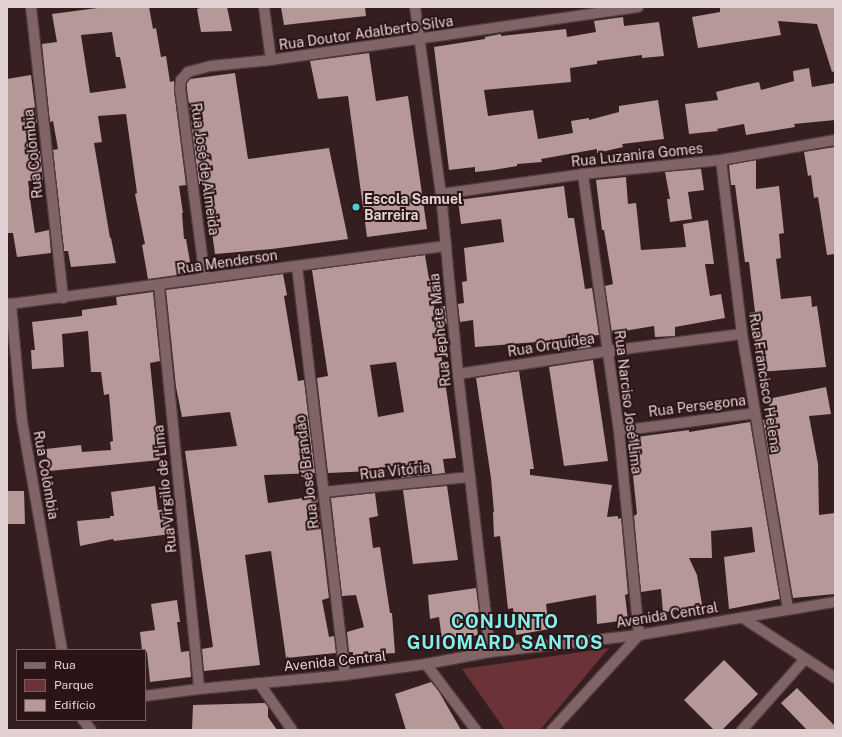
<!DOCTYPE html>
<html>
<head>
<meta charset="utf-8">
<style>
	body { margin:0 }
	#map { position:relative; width:842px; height:737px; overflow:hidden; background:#351e20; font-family:"Public Sans",sans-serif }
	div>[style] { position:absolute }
	.green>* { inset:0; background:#6b3238 }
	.building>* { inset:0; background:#b69899 }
	.roads { filter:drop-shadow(1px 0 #4f3c3d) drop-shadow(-1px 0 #4f3c3d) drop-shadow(0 1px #4f3c3d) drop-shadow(0 -1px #4f3c3d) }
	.street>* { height:10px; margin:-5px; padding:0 5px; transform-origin:5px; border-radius:5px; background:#806466 }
	.dots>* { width:11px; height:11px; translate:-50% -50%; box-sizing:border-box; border:2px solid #2b1416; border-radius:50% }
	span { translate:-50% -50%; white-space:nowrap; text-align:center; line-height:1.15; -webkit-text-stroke:4px #2b1416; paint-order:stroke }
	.street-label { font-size:14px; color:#e2d1d2 }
	.poi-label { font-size:14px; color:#e2d1d2; font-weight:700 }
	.left { translate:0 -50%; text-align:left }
	.district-label { font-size:18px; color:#82eeed; font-weight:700; letter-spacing:1px }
	.frame { position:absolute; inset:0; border:8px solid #e2d1d2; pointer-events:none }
	.legend { position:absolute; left:16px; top:649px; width:130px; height:72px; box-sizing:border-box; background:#2b1416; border:1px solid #746061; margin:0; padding:5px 7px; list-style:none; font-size:12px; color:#e2d1d2 }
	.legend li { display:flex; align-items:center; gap:8px; height:20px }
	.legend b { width:20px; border:1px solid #746061 }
</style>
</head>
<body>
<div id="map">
	<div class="green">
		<div style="clip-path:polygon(609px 648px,540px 730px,505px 730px,462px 669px)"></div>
	</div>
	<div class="building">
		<div style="clip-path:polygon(evenodd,105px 7px,149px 7px,153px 29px,156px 28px,161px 57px,166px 56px,170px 82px,174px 81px,174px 90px,186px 185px,179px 186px,183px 213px,182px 213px,184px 239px,186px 239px,192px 273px,148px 279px,142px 245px,145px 244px,135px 194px,137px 193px,126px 114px,98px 116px,102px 142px,94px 143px,110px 238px,111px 238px,116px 263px,71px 267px,68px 251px,64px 251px,53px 150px,58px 149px,53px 121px,50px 122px,42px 44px,57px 42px,52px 14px,105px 7px,112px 32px,116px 57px,120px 57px,126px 88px,90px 93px,81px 35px,112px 32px)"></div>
		<div style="clip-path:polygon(203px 7px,227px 7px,232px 31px,201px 32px,197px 9px)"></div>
		<div style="clip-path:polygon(281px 7px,365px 7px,366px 16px,284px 25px)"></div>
		<div style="clip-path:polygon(731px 7px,835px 7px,835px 71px,832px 72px,817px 24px,778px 21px,781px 35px,698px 48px,692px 17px,720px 12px,720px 8px)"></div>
		<div style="clip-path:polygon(623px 17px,624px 26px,659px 22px,664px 56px,642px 58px,642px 55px,597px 61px,597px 64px,570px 68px,571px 82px,484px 90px,488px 116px,533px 110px,538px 139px,573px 133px,571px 121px,589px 118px,589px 120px,619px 112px,619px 106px,658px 100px,664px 139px,622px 144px,623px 147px,597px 153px,597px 149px,541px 159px,542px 162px,517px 164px,517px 166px,493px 170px,475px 172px,475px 167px,449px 170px,434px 47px,485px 39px,485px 37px,501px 34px,501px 36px,566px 29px,567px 37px,596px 32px,594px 21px)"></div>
		<div style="clip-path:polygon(369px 53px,376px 101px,408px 96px,427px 229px,367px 237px,348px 96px,318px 99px,310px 61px)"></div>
		<div style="clip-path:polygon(809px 68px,812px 87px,835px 83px,835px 120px,794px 124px,795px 127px,746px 135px,744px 124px,717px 129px,718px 131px,689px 134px,685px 104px,718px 100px,716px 92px,736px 87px,759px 82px,761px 90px,794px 81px,793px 71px)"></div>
		<div style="clip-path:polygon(235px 73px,248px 159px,329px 148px,348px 239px,272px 249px,215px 254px,205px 183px,199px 184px,187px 89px,187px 83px,190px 79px)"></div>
		<div style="clip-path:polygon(31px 75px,37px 123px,26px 124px,31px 152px,40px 151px,43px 180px,28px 181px,31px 206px,35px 233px,49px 230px,51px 253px,17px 257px,13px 233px,7px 233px,7px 79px)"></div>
		<div style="clip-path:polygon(835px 147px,835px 254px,827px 255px,818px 197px,814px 198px,811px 175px,808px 176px,804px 152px)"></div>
		<div style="clip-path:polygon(756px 160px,756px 189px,779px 186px,784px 233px,779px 234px,781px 258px,776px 259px,781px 299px,811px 296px,812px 307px,817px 306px,826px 367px,759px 372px,755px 340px,752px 340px,749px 313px,755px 312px,749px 262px,745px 262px,735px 185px,731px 185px,729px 165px)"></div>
		<div style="clip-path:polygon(701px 169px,704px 190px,688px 192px,692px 219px,670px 222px,667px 199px,670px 199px,665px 172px)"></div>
		<div style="clip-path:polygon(626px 177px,628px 204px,636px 203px,641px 250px,686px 247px,683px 224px,708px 220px,714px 264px,705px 264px,710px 296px,721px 294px,725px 318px,675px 327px,675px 336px,655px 337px,654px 326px,612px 333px,605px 286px,613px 284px,604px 230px,602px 230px,596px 180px)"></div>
		<div style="clip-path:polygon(564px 186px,568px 218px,574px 218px,585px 289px,592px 288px,599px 335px,589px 336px,591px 347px,577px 349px,575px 339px,475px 347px,473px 320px,460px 322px,458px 304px,464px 303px,462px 282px,467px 281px,464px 248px,504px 242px,501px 219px,461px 224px,458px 200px)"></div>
		<div style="clip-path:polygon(evenodd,425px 255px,429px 279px,433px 278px,434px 308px,445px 306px,447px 324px,437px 325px,456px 458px,443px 459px,445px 473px,401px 478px,399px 465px,371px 469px,372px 471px,328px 473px,317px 378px,328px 376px,312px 270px,425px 255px,396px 362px,404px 412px,378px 417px,370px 365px,396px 362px)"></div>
		<div style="clip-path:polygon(283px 274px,287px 295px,284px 296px,298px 381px,304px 380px,315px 473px,264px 475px,268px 503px,317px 496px,329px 598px,322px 600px,329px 637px,334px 636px,336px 653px,286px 658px,271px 551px,245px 555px,260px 665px,204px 671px,202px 649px,213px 647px,185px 451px,237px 446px,230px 412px,182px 417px,176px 387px,166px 290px)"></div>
		<div style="clip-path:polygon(153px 292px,160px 361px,150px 363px,160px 460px,49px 471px,46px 449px,81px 445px,82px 452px,111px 450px,110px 442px,113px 441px,109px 394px,104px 395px,101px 372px,91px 372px,88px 331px,62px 334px,64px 367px,32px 369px,31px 350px,35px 350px,32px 322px,82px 316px,82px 310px,117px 305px,116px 297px)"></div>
		<div style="clip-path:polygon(593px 360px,608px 461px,564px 466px,549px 367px)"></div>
		<div style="clip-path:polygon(519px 371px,534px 469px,530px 469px,530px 475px,612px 485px,607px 517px,618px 516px,618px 519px,621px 518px,628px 594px,625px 595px,628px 620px,597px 624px,596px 595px,546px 604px,549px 629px,516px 635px,513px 608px,508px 609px,500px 536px,494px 537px,493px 512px,494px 512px,491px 478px,476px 378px)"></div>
		<div style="clip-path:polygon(826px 387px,831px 414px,809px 416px,818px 464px,819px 515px,835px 513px,835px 594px,793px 598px,763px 420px,772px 419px,768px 399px)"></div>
		<div style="clip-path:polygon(750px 422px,780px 599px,729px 609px,724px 557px,755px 552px,752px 527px,711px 531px,712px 558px,689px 558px,697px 575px,703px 610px,663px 612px,661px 589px,641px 592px,634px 516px,637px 514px,629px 438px,689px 430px,689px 432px)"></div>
		<div style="clip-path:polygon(155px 486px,158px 510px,167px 509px,171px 534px,114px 541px,113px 539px,80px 546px,77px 521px,110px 518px,110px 516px,114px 516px,111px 492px)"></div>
		<div style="clip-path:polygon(447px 486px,458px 560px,413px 564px,403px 490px)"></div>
		<div style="clip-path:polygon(7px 491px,24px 491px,25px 524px,7px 524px)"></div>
		<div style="clip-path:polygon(375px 493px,378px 516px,369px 518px,373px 548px,380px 547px,390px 613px,392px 613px,395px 653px,353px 656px,353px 652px,349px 652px,347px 632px,364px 627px,356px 595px,342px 596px,331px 498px)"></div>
		<div style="clip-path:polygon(476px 588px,479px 612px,475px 613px,478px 635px,442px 640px,439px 617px,430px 619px,428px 595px)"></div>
		<div style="clip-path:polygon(177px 600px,180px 622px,177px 622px,181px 652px,189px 651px,191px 677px,150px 682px,147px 652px,142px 650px,140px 632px,155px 630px,151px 604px)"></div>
		<div style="clip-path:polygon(724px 660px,758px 694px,722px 730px,714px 730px,684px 700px)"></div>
		<div style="clip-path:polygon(431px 682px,438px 690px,461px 730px,406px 730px,395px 694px)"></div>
		<div style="clip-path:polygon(797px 688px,835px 726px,835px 730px,807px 730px,781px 703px)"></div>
		<div style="clip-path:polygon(265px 703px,268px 707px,268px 717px,277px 730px,192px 730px,193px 705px)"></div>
	</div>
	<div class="roads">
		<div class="street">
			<div style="left:31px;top:7px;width:293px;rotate:83.7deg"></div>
			<div style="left:264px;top:7px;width:53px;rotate:82.5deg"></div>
			<div style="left:415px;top:7px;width:189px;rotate:82.1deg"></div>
			<div style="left:441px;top:194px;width:181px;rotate:84.6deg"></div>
			<div style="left:458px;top:374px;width:280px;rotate:83.4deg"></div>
			<div style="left:721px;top:160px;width:175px;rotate:83.1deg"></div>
			<div style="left:742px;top:334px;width:279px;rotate:80.5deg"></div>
			<div style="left:441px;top:194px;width:143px;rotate:-8deg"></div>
			<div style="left:583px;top:174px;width:139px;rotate:-5.8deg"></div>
			<div style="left:721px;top:160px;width:116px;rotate:-10deg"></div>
			<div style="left:297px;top:266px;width:412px;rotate:83.3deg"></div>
			<div style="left:205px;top:278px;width:191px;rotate:-97.5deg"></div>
			<div style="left:180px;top:89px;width:9px;rotate:-84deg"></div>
			<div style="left:181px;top:80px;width:11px;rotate:-49deg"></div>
			<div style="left:188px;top:72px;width:24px;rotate:-15deg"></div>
			<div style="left:211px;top:66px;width:60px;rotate:-5.7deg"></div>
			<div style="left:271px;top:60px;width:371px;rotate:-8.2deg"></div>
			<div style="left:159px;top:286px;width:405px;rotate:84.3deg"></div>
			<div style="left:458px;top:374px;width:152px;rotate:-8.7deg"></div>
			<div style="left:608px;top:351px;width:135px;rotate:-7.2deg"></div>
			<div style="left:619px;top:431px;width:137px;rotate:-7.5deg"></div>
			<div style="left:324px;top:492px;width:147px;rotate:-5.9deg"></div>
			<div style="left:743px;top:618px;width:110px;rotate:33.1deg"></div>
			<div style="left:62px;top:650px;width:232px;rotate:-99.9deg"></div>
			<div style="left:22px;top:421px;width:118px;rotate:-95.4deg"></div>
			<div style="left:11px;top:304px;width:439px;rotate:-7.6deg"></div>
			<div style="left:426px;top:664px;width:83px;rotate:52.9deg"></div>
			<div style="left:259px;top:683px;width:57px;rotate:54.9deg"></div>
			<div style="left:145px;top:696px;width:54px;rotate:-7.4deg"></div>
			<div style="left:199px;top:689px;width:147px;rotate:-5.5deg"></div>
			<div style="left:345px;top:675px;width:82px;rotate:-7.7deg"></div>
			<div style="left:426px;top:664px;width:65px;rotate:-10.6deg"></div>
			<div style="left:490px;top:652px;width:150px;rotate:-6.5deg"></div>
			<div style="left:639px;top:635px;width:199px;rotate:-9.6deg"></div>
			<div style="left:83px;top:720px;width:13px;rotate:51deg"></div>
			<div style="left:552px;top:730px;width:129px;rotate:-47.5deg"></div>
			<div style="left:639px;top:635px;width:205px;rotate:-95.6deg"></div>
			<div style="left:619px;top:431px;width:260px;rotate:-98deg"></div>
			<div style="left:742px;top:730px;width:95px;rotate:-48.4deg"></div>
		</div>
	</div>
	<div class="dots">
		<div style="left:356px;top:207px;background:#52cdcd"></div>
	</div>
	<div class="street-label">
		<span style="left:366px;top:33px;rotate:-8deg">Rua Doutor Adalberto Silva</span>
		<span style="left:33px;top:154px;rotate:-96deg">Rua Colômbia</span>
		<span style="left:637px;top:155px;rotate:-6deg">Rua Luzanira Gomes</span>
		<span style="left:205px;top:169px;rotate:82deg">Rua José de Almeida</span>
		<span style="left:227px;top:262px;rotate:-8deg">Rua Menderson</span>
		<span style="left:440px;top:330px;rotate:-96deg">Rua Jephete Maia</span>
		<span style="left:551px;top:345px;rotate:-9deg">Rua Orquídea</span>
		<span style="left:765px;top:383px;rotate:81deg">Rua Francisco Helena</span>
		<span style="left:628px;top:402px;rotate:83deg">Rua Narciso José Lima</span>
		<span style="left:697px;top:406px;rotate:-7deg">Rua Persegona</span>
		<span style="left:395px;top:471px;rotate:-6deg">Rua Vitória</span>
		<span style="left:307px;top:472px;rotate:-97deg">Rua José Brandão</span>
		<span style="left:46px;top:475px;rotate:80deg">Rua Colômbia</span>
		<span style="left:165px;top:489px;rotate:-96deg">Rua Virgilío de Lima</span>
		<span style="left:667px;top:615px;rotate:-9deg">Avenida Central</span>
		<span style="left:335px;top:661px;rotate:-6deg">Avenida Central</span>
	</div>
	<div class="poi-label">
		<span class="left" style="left:364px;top:207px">Escola Samuel<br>Barreira</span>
	</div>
	<div class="district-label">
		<span style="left:505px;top:633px">CONJUNTO<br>GUIOMARD SANTOS</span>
	</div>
	<div class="frame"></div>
	<ul class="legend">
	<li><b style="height:5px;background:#806466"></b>Rua</li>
	<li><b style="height:11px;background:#6b3238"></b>Parque</li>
	<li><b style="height:11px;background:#b69899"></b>Edifício</li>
	</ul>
</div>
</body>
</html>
